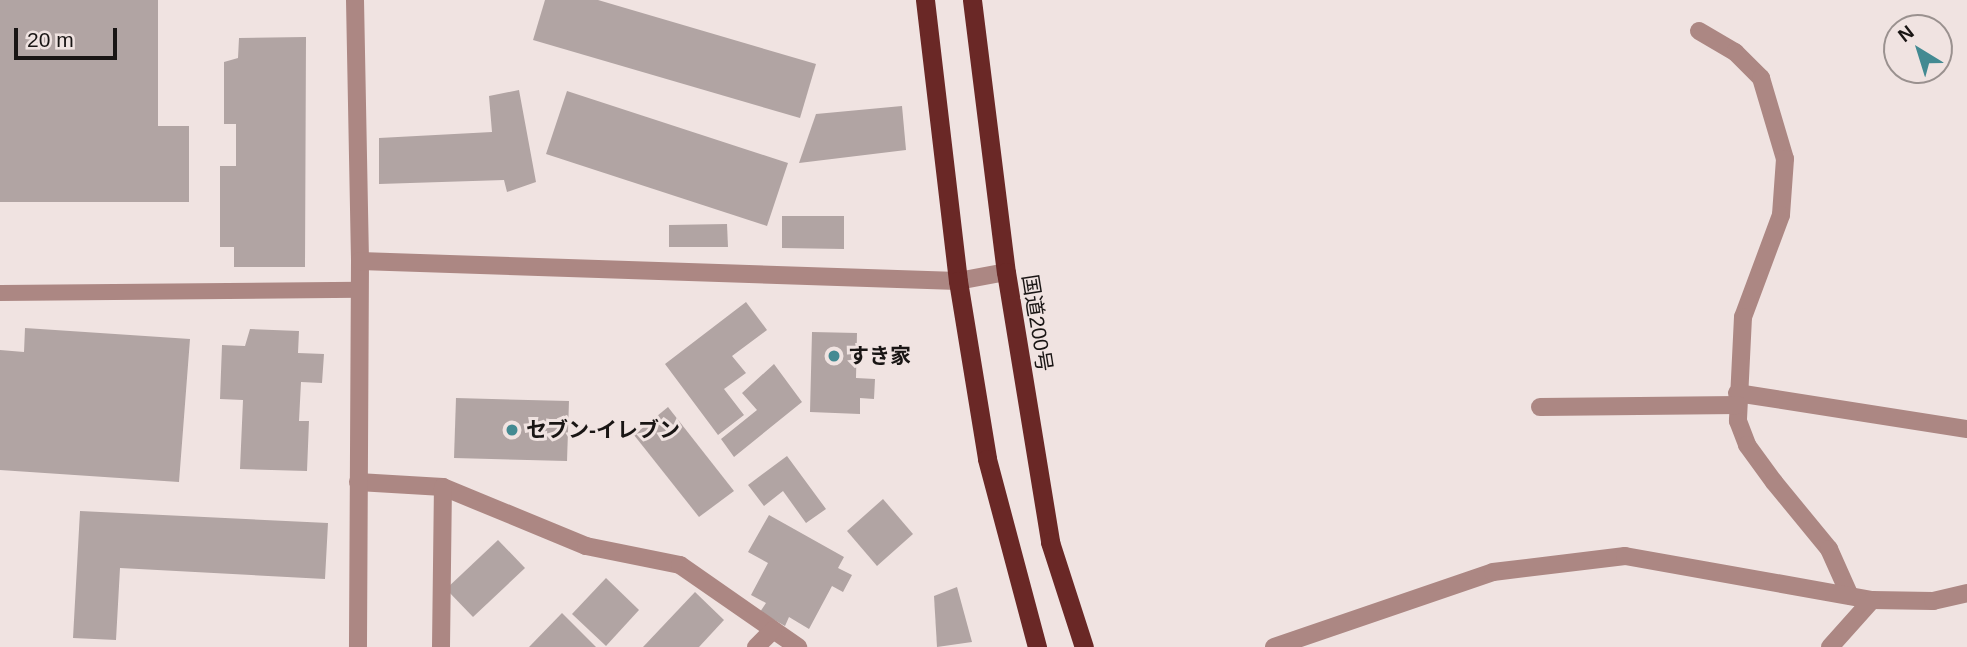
<!DOCTYPE html>
<html>
<head>
<meta charset="utf-8">
<style>
	body { margin:0 }
	#map { position:relative; width:1967px; height:647px; overflow:hidden; background:#f0e3e1; font-family:Arial,"Noto Sans JP",sans-serif }
	div>[style] { position:absolute }
	.building>* { inset:0; background:#b1a4a3 }
	.service>* { height:16px; margin:-8px; padding:0 8px; transform-origin:8px; border-radius:8px; background:#ac8783 }
	.minor>* { height:18px; margin:-9px; padding:0 9px; transform-origin:9px; border-radius:9px; background:#ac8783 }
	.tertiary>* { height:18px; margin:-9px; padding:0 9px; transform-origin:9px; border-radius:9px; background:#ac8783 }
	.trunk>* { height:19px; margin:-9.5px; padding:0 9.5px; transform-origin:9.5px; border-radius:9.5px; background:#6a2826 }
	.dots>* { width:19px; height:19px; translate:-50% -50%; box-sizing:border-box; border:4px solid #f0e3e1; border-radius:50% }
	span { translate:-50% -50%; white-space:nowrap; text-align:center; line-height:1.15; -webkit-text-stroke:6px #f0e3e1; paint-order:stroke }
	.street-label { font-size:21px; color:#191514 }
	.poi-label { font-size:21px; color:#191514; font-weight:700 }
	.left { translate:0 -50%; text-align:left }
	.north { position:absolute; left:1883px; top:14px; width:70px; height:70px; box-sizing:border-box; background:#f0e3e1; border:2px solid #9a918f; border-radius:50%; rotate:322deg; font-size:19px; font-weight:700; line-height:28px; text-align:center; color:#191514 }
	.north::after { content:''; display:block; margin:auto; width:24px; height:32px; background:#438a92; clip-path:polygon(50% 0,100% 100%,50% 72%,0 100%) }
	.scale { position:absolute; left:14px; top:28px; width:103px; height:32px; box-sizing:border-box; border:4px solid #191514; border-top:0; padding-left:9px; font-size:21px; line-height:24px; white-space:nowrap; color:#191514; -webkit-text-stroke:5px #f0e3e1; paint-order:stroke }
</style>
</head>
<body>
<div id="map">
	<div class="building">
		<div style="clip-path:polygon(0 0,158px 0,158px 126px,189px 126px,189px 202px,0 202px)"></div>
		<div style="clip-path:polygon(545px 0,598px 0,816px 64px,800px 118px,533px 40px)"></div>
		<div style="clip-path:polygon(306px 37px,305px 267px,234px 267px,234px 247px,220px 247px,220px 166px,236px 166px,236px 124px,224px 124px,224px 62px,238px 58px,239px 38px)"></div>
		<div style="clip-path:polygon(519px 90px,536px 182px,507px 192px,504px 180px,379px 184px,379px 138px,492px 132px,489px 96px)"></div>
		<div style="clip-path:polygon(567px 91px,788px 163px,767px 226px,546px 154px)"></div>
		<div style="clip-path:polygon(902px 106px,906px 150px,799px 163px,816px 114px)"></div>
		<div style="clip-path:polygon(782px 216px,844px 216px,844px 249px,782px 248px)"></div>
		<div style="clip-path:polygon(727px 224px,728px 247px,669px 247px,669px 225px)"></div>
		<div style="clip-path:polygon(746px 302px,767px 330px,732px 356px,746px 373px,724px 389px,744px 415px,718px 435px,665px 364px)"></div>
		<div style="clip-path:polygon(25px 328px,190px 339px,179px 482px,0 470px,0 350px,24px 352px)"></div>
		<div style="clip-path:polygon(250px 329px,299px 331px,298px 353px,324px 354px,322px 383px,301px 382px,299px 421px,309px 421px,307px 471px,240px 469px,243px 400px,220px 399px,222px 345px,245px 346px)"></div>
		<div style="clip-path:polygon(812px 332px,857px 333px,856px 378px,875px 379px,874px 399px,860px 398px,860px 414px,810px 412px)"></div>
		<div style="clip-path:polygon(774px 364px,802px 402px,734px 457px,721px 439px,757px 410px,742px 393px)"></div>
		<div style="clip-path:polygon(456px 398px,569px 401px,567px 461px,454px 458px)"></div>
		<div style="clip-path:polygon(668px 407px,734px 491px,699px 517px,634px 435px)"></div>
		<div style="clip-path:polygon(787px 456px,826px 509px,806px 523px,783px 491px,764px 506px,748px 485px)"></div>
		<div style="clip-path:polygon(883px 499px,913px 534px,877px 566px,847px 531px)"></div>
		<div style="clip-path:polygon(80px 511px,328px 523px,325px 579px,120px 568px,116px 640px,73px 638px)"></div>
		<div style="clip-path:polygon(769px 515px,844px 557px,838px 568px,852px 575px,843px 592px,832px 586px,809px 629px,789px 617px,785px 626px,760px 612px,766px 603px,751px 595px,768px 563px,748px 552px)"></div>
		<div style="clip-path:polygon(498px 540px,525px 568px,473px 617px,446px 589px)"></div>
		<div style="clip-path:polygon(606px 578px,639px 610px,606px 646px,572px 614px)"></div>
		<div style="clip-path:polygon(957px 587px,972px 642px,937px 647px,934px 596px)"></div>
		<div style="clip-path:polygon(695px 592px,724px 620px,699px 647px,643px 647px)"></div>
		<div style="clip-path:polygon(562px 613px,596px 647px,529px 647px)"></div>
	</div>
	<div class="service">
		<div style="left:0;top:293px;width:360px;rotate:-0.5deg"></div>
	</div>
	<div class="minor">
		<div style="left:1699px;top:31px;width:42px;rotate:30.3deg"></div>
		<div style="left:1735px;top:52px;width:37px;rotate:45deg"></div>
		<div style="left:1761px;top:78px;width:84px;rotate:73.5deg"></div>
		<div style="left:1785px;top:159px;width:56px;rotate:94.1deg"></div>
		<div style="left:1781px;top:215px;width:109px;rotate:110.4deg"></div>
		<div style="left:1743px;top:317px;width:104px;rotate:92.8deg"></div>
		<div style="left:1738px;top:421px;width:26px;rotate:69deg"></div>
		<div style="left:1747px;top:445px;width:46px;rotate:53.9deg"></div>
		<div style="left:1774px;top:482px;width:87px;rotate:50.6deg"></div>
		<div style="left:1829px;top:549px;width:51px;rotate:65.9deg"></div>
		<div style="left:1737px;top:393px;width:233px;rotate:8.9deg"></div>
		<div style="left:1540px;top:407px;width:198px;rotate:-0.6deg"></div>
		<div style="left:358px;top:482px;width:85px;rotate:3.4deg"></div>
		<div style="left:443px;top:487px;width:155px;rotate:22.4deg"></div>
		<div style="left:586px;top:546px;width:96px;rotate:11.4deg"></div>
		<div style="left:680px;top:565px;width:144px;rotate:34.8deg"></div>
		<div style="left:441px;top:647px;width:160px;rotate:-89.3deg"></div>
		<div style="left:756px;top:647px;width:24px;rotate:-45deg"></div>
		<div style="left:1274px;top:647px;width:231px;rotate:-18.9deg"></div>
		<div style="left:1493px;top:572px;width:133px;rotate:-6.9deg"></div>
		<div style="left:1625px;top:556px;width:251px;rotate:10.1deg"></div>
		<div style="left:1872px;top:600px;width:61px;rotate:0.9deg"></div>
		<div style="left:1933px;top:601px;width:35px;rotate:-13deg"></div>
		<div style="left:1830px;top:647px;width:63px;rotate:-48.2deg"></div>
	</div>
	<div class="tertiary">
		<div style="left:355px;top:0;width:261px;rotate:88.9deg"></div>
		<div style="left:360px;top:261px;width:386px;rotate:90.3deg"></div>
		<div style="left:360px;top:261px;width:598px;rotate:1.92deg"></div>
		<div style="left:958px;top:281px;width:49px;rotate:-10.6deg"></div>
	</div>
	<div class="trunk">
		<div style="left:925px;top:0;width:283px;rotate:83.3deg"></div>
		<div style="left:958px;top:281px;width:180px;rotate:80.7deg"></div>
		<div style="left:987px;top:459px;width:195px;rotate:75.1deg"></div>
		<div style="left:972px;top:0;width:274px;rotate:82.9deg"></div>
		<div style="left:1006px;top:272px;width:274px;rotate:80.7deg"></div>
		<div style="left:1050px;top:542px;width:110px;rotate:72.1deg"></div>
	</div>
	<div class="dots">
		<div style="left:834px;top:356px;background:#438a92"></div>
		<div style="left:512px;top:430px;background:#438a92"></div>
	</div>
	<div class="street-label">
		<span style="left:1037px;top:323px;rotate:81deg">国道200号</span>
	</div>
	<div class="poi-label">
		<span class="left" style="left:848px;top:356px">すき家</span>
		<span class="left" style="left:526px;top:430px">セブン-イレブン</span>
	</div>
	<div class="north">N</div>
	<div class="scale">20 m</div>
</div>
</body>
</html>
